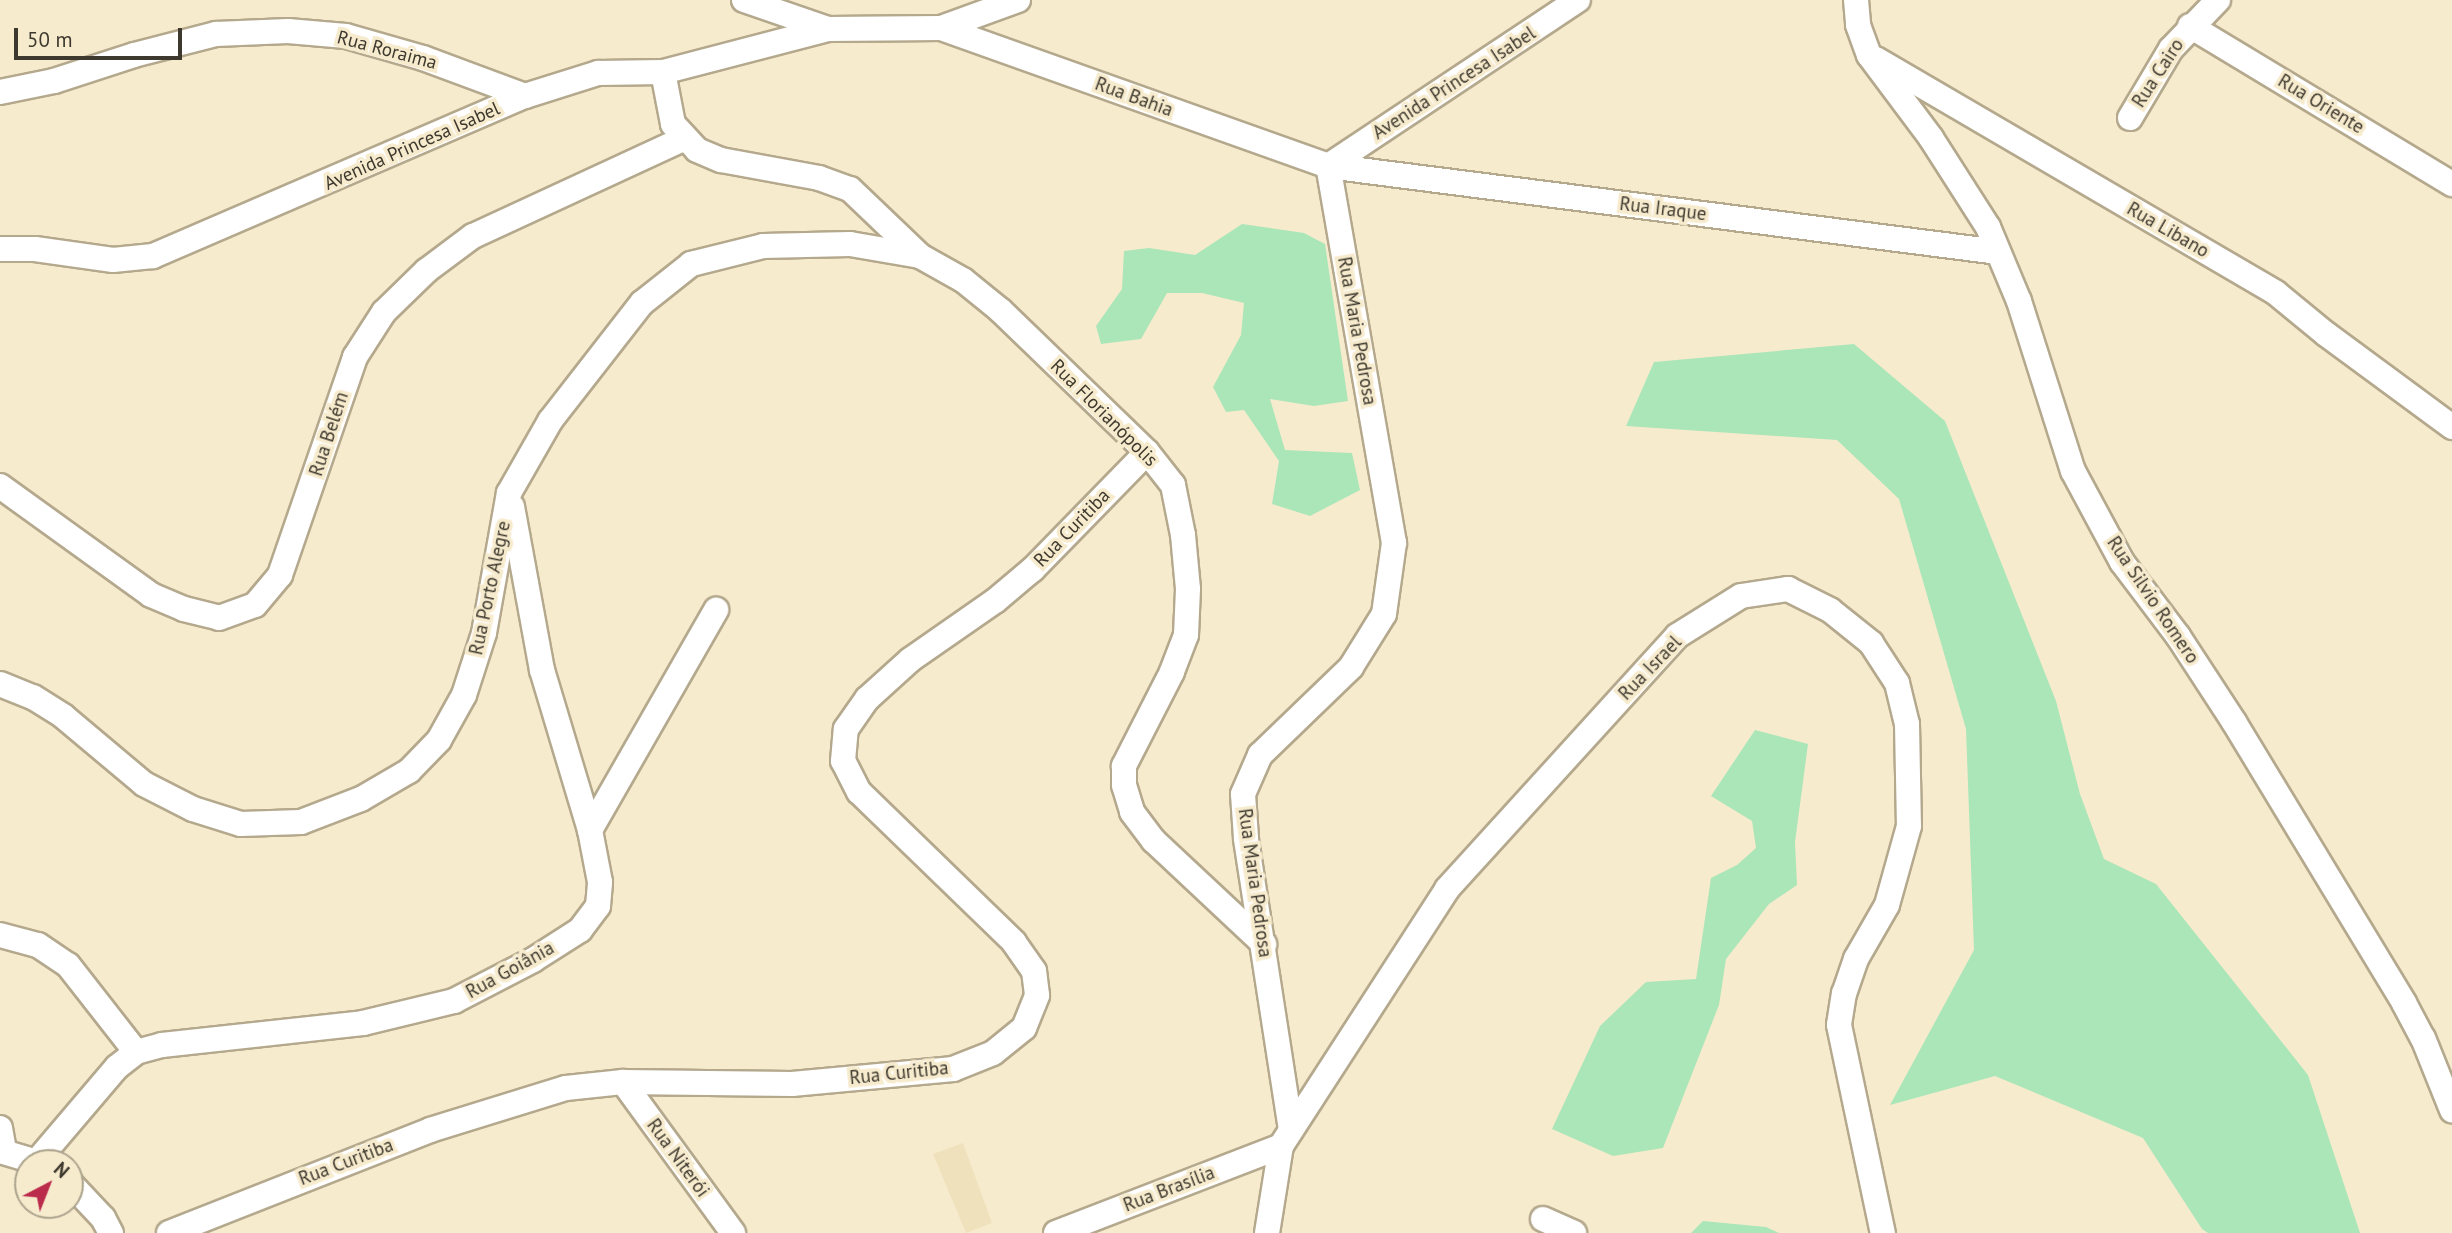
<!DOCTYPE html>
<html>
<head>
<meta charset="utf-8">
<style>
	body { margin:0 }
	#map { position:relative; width:2452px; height:1233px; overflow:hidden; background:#f7ebce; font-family:"PT Sans",sans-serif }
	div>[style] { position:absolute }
	.built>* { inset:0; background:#f0e1bd }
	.green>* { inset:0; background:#abe6b9 }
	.roads { filter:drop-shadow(2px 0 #b4a88d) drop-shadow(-2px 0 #b4a88d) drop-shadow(0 2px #b4a88d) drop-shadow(0 -2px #b4a88d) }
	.street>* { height:24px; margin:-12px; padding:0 12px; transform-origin:12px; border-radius:12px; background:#fff }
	span { translate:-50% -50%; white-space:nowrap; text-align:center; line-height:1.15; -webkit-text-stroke:7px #f7ebce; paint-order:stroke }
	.street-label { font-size:19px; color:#3e392e }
	.north { position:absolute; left:14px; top:1149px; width:70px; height:70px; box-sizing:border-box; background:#f7ebce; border:2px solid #ada48e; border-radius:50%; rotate:42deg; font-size:19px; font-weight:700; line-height:28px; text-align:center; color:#3e392e }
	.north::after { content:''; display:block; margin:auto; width:24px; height:32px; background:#bb2b4b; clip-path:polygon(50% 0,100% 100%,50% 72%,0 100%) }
	.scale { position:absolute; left:14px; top:28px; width:168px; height:32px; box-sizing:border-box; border:4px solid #3e392e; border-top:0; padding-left:9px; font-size:21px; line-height:24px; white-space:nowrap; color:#3e392e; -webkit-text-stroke:5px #f7ebce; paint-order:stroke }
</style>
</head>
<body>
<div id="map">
	<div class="built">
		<div style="clip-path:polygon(963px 1143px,992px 1223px,966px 1233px,933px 1154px)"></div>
	</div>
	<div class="green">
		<div style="clip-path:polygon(1242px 224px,1304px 233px,1325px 244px,1348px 401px,1314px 406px,1270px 399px,1285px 450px,1352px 453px,1360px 490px,1310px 516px,1272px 504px,1279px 461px,1244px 410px,1226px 412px,1213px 387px,1241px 335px,1244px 303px,1202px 293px,1167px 293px,1141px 339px,1101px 344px,1096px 326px,1122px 289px,1124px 251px,1149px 248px,1195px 255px)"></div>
		<div style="clip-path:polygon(1854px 344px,1945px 421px,2056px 701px,2080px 794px,2104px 859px,2156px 884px,2308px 1075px,2360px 1233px,2208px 1233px,2202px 1229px,2143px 1138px,1995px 1076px,1890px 1105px,1974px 950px,1966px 729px,1899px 499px,1837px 440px,1626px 426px,1654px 362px)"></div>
		<div style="clip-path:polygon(1755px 730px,1808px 744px,1795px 842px,1797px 885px,1769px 904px,1726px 959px,1719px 1005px,1663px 1148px,1613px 1156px,1552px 1129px,1600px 1026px,1646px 982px,1696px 979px,1711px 878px,1737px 865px,1756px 848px,1752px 821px,1711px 796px)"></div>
		<div style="clip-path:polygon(1703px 1221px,1766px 1227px,1779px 1233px,1691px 1233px)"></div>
	</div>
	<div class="roads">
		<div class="street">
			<div style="left:744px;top:0;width:89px;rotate:19deg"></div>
			<div style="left:828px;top:29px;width:113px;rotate:-0.5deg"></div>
			<div style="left:941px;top:28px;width:411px;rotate:19.6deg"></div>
			<div style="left:1328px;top:166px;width:675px;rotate:7.31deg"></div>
			<div style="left:1856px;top:0;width:25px;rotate:85deg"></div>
			<div style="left:1858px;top:25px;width:32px;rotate:70deg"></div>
			<div style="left:1869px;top:55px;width:104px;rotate:53.2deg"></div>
			<div style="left:1931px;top:138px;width:106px;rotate:57.4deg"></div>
			<div style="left:1988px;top:227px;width:80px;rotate:67.3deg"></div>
			<div style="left:2019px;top:301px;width:178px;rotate:72.4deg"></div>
			<div style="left:2073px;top:471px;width:103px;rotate:61.7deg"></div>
			<div style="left:2122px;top:562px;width:93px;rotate:52.9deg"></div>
			<div style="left:2178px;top:636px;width:103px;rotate:56.9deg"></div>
			<div style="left:2234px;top:722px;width:328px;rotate:58.8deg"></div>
			<div style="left:2404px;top:1003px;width:40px;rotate:62deg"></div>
			<div style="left:2423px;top:1038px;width:78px;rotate:68.1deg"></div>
			<div style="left:2190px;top:26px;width:306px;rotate:31.1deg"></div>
			<div style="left:941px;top:28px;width:82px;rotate:-20deg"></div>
			<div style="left:1876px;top:59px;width:463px;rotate:30.3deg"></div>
			<div style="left:2276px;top:293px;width:65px;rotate:39.4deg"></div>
			<div style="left:2326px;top:334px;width:157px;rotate:36.4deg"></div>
			<div style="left:663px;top:72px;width:53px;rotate:79.1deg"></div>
			<div style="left:673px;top:124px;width:35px;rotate:47deg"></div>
			<div style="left:697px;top:150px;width:26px;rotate:23deg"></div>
			<div style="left:721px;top:160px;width:100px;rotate:10.4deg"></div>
			<div style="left:819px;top:178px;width:33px;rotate:20deg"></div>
			<div style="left:850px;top:189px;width:97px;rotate:43.7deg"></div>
			<div style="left:920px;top:256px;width:49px;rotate:29.2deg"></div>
			<div style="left:963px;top:280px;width:48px;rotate:39deg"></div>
			<div style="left:1000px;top:310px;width:204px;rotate:44deg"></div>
			<div style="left:1147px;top:452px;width:42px;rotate:51.8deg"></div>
			<div style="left:1173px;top:485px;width:51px;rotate:78.7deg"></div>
			<div style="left:1183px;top:535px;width:54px;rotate:84.7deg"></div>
			<div style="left:1188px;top:589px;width:46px;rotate:92.5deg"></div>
			<div style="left:1186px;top:635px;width:40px;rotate:111deg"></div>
			<div style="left:1172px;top:672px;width:106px;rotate:117.1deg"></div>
			<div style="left:1124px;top:766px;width:19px;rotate:90deg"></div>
			<div style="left:1124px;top:785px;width:28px;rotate:73deg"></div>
			<div style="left:1132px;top:812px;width:36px;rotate:53deg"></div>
			<div style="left:1154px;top:841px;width:151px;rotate:43.1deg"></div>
			<div style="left:0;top:92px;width:55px;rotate:-11.5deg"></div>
			<div style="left:54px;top:81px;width:84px;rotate:-18deg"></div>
			<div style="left:134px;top:55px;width:85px;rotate:-14.4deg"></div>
			<div style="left:216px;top:34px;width:72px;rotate:-2.4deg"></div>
			<div style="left:288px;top:31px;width:58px;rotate:4.9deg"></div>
			<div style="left:346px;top:36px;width:80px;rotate:15.9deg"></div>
			<div style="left:423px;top:58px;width:109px;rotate:20.4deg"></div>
			<div style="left:2130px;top:118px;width:80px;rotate:-59.3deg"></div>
			<div style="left:2171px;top:49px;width:68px;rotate:-46.2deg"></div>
			<div style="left:1328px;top:166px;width:300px;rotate:-33.6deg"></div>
			<div style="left:0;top:249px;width:35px"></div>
			<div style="left:35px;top:249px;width:79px;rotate:8deg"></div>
			<div style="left:113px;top:260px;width:40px;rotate:-5.7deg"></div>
			<div style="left:153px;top:256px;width:405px;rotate:-23.3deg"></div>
			<div style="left:525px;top:96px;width:77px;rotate:-17.5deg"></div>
			<div style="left:598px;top:73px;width:65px;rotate:-0.9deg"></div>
			<div style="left:663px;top:72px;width:171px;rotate:-14.6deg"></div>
			<div style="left:0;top:486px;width:186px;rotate:35.8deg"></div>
			<div style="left:151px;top:595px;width:36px;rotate:23deg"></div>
			<div style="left:184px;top:609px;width:36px;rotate:14deg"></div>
			<div style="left:219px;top:618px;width:38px;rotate:-20deg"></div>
			<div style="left:255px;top:605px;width:39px;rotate:-50deg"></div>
			<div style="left:280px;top:575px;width:231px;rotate:-71deg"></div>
			<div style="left:355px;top:357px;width:54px;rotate:-57.2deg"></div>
			<div style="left:384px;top:312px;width:59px;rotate:-44.3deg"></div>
			<div style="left:426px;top:271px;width:59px;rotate:-36.7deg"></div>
			<div style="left:473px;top:236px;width:231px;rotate:-24.8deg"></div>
			<div style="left:0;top:684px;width:35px;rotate:22deg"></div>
			<div style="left:33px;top:697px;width:36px;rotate:32deg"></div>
			<div style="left:63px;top:716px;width:106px;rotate:40deg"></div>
			<div style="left:144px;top:784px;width:55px;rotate:27deg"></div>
			<div style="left:193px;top:809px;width:50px;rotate:17.4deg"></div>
			<div style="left:241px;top:824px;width:60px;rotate:-1.9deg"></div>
			<div style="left:301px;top:822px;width:64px;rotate:-21deg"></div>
			<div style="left:361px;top:799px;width:56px;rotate:-30.3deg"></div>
			<div style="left:409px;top:771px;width:43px;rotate:-45.9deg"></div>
			<div style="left:439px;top:740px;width:51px;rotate:-60.9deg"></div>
			<div style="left:464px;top:695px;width:65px;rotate:-72.1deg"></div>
			<div style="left:484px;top:633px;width:142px;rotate:-79.9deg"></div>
			<div style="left:509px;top:493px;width:83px;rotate:-60.3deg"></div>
			<div style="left:550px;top:421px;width:150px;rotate:-52.1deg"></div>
			<div style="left:642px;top:303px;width:63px;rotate:-38.5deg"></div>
			<div style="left:691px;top:264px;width:74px;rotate:-14deg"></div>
			<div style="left:763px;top:246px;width:87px;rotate:-1.3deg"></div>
			<div style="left:850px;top:244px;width:71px;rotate:9.7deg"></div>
			<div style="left:590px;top:830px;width:254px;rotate:-60.2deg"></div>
			<div style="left:0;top:935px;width:39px;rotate:15deg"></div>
			<div style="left:38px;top:945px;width:36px;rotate:34deg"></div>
			<div style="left:68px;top:965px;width:110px;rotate:52deg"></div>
			<div style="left:623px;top:1082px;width:187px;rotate:53.9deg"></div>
			<div style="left:0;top:1128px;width:23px;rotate:80deg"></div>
			<div style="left:1291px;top:1130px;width:295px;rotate:-98.8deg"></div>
			<div style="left:1246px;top:838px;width:44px;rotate:-93.9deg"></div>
			<div style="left:1243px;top:794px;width:43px;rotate:-66.4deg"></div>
			<div style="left:1260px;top:755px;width:127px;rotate:-44deg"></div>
			<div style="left:1351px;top:667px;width:62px;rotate:-58.1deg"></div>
			<div style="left:1384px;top:614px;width:72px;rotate:-82deg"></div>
			<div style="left:1394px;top:543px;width:383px;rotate:-99.9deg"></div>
			<div style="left:0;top:1151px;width:42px;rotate:16.7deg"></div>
			<div style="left:37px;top:1161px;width:123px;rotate:-49.6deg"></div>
			<div style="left:117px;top:1067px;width:24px;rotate:-38deg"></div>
			<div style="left:136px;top:1052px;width:27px;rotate:-15deg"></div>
			<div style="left:162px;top:1045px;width:202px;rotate:-6.2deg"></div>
			<div style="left:363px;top:1023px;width:94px;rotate:-13.6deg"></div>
			<div style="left:454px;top:1001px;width:89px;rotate:-27.4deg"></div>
			<div style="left:533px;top:960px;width:56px;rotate:-32.6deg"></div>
			<div style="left:580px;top:930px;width:30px;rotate:-53deg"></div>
			<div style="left:598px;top:906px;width:24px;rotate:-85deg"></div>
			<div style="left:600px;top:882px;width:53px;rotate:-100.9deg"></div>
			<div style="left:590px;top:830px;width:167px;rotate:-106.7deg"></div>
			<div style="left:542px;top:670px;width:166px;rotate:-100.4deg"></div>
			<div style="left:70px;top:1183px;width:48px;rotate:46.7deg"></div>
			<div style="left:103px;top:1218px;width:17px;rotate:62deg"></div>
			<div style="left:1543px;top:1219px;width:34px;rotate:24deg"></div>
			<div style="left:169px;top:1233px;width:281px;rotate:-21.5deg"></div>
			<div style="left:430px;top:1130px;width:142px;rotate:-17.2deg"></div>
			<div style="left:566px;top:1088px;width:57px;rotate:-6deg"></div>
			<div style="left:623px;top:1082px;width:169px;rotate:0.7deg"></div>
			<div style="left:792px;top:1084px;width:162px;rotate:-5.3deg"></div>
			<div style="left:953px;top:1069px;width:43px;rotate:-21.8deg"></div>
			<div style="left:993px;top:1053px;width:40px;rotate:-39deg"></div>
			<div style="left:1024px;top:1028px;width:35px;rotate:-68deg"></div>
			<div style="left:1037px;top:995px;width:24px;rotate:-97deg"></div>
			<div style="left:1034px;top:971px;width:35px;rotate:-125deg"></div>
			<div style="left:1014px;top:942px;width:216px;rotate:-135.9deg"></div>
			<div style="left:859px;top:792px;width:35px;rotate:-117deg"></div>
			<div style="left:843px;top:761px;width:32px;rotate:-85deg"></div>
			<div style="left:846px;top:729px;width:37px;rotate:-55deg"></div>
			<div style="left:867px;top:699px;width:58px;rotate:-42.2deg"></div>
			<div style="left:910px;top:660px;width:103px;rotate:-34.8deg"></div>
			<div style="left:995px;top:601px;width:50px;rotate:-40.1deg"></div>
			<div style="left:1033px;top:569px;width:163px;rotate:-45.7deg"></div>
			<div style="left:1056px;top:1233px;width:241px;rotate:-21.1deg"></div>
			<div style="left:1267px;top:1233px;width:88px;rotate:-80.9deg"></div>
			<div style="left:1281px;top:1146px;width:306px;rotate:-57.1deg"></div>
			<div style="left:1447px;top:889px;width:342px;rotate:-47.7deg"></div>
			<div style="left:1677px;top:636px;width:75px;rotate:-32deg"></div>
			<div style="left:1741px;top:596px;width:48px;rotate:-8.5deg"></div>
			<div style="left:1788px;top:589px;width:47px;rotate:26.6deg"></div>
			<div style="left:1830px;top:610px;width:53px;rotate:38.8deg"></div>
			<div style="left:1871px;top:643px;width:48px;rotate:57deg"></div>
			<div style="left:1897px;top:683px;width:42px;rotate:76.3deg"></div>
			<div style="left:1907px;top:724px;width:102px;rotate:88.9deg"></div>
			<div style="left:1909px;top:826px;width:82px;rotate:105.6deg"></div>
			<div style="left:1887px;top:905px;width:62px;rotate:119.9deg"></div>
			<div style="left:1856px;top:959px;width:36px;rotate:109deg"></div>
			<div style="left:1844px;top:993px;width:32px;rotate:99deg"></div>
			<div style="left:1839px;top:1025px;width:213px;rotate:78.1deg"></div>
		</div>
	</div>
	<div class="street-label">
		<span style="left:387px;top:50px;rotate:15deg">Rua Roraima</span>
		<span style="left:2158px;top:73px;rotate:-57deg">Rua Cairo</span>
		<span style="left:1454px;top:83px;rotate:-33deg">Avenida Princesa Isabel</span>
		<span style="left:1134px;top:97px;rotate:20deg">Rua Bahia</span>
		<span style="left:2321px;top:104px;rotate:31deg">Rua Oriente</span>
		<span style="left:412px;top:146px;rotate:-24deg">Avenida Princesa Isabel</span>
		<span style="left:1663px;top:209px;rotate:7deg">Rua Iraque</span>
		<span style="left:2168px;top:230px;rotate:30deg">Rua Libano</span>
		<span style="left:1357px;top:331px;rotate:80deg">Rua Maria Pedrosa</span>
		<span style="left:1104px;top:413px;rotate:45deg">Rua Florianópolis</span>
		<span style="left:329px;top:434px;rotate:-72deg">Rua Belém</span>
		<span style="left:1072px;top:528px;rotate:-46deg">Rua Curitiba</span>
		<span style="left:490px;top:588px;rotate:-78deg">Rua Porto Alegre</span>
		<span style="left:2153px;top:600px;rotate:56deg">Rua Silvio Romero</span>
		<span style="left:1650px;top:668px;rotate:-46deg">Rua Israel</span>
		<span style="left:1255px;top:883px;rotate:82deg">Rua Maria Pedrosa</span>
		<span style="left:510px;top:970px;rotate:-29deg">Rua Goiânia</span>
		<span style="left:899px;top:1073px;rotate:-6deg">Rua Curitiba</span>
		<span style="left:678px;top:1158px;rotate:54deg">Rua Niterói</span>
		<span style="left:346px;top:1162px;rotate:-21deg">Rua Curitiba</span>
		<span style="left:1169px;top:1189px;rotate:-21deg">Rua Brasília</span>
	</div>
	<div class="north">N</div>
	<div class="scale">50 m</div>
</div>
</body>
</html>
